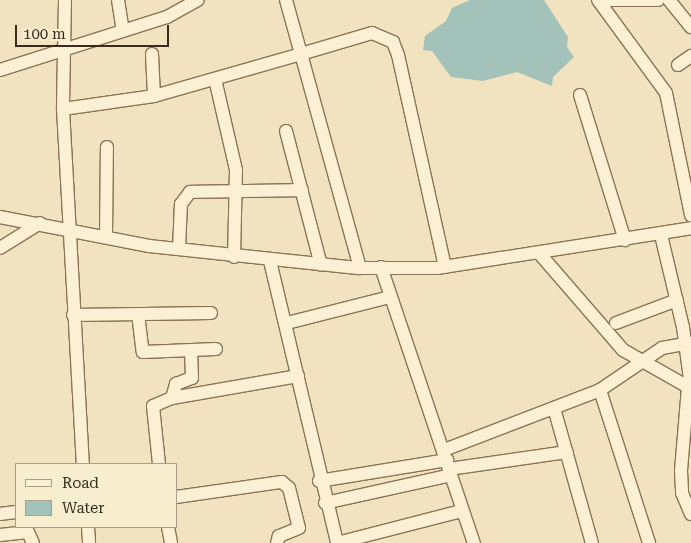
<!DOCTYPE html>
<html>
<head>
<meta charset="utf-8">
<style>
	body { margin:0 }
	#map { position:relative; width:691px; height:543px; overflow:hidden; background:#f1e3bf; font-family:"Roboto Serif",serif }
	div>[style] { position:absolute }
	.water>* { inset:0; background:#a3c2b9 }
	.roads { filter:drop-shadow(1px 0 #8a7356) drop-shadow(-1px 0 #8a7356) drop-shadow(0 1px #8a7356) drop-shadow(0 -1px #8a7356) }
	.minor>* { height:12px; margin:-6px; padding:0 6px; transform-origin:6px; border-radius:6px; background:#fbf0d3 }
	span { translate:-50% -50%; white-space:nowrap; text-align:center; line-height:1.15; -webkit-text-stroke:4px #f7edcf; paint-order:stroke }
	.legend { position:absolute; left:15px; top:463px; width:162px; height:65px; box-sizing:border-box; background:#f7edcf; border:1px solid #ab9f87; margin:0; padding:6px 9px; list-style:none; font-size:15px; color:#392a1c }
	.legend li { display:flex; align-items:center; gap:10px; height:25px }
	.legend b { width:25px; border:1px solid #ab9f87 }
	.scale { position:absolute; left:15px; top:25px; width:154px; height:22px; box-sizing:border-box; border:2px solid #392a1c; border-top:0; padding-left:6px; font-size:15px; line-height:18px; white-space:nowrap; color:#392a1c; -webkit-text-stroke:4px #f7edcf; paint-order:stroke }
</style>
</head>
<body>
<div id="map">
	<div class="water">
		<div style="clip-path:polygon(470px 0,544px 0,568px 37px,567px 47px,574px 57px,553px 77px,552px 86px,517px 72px,483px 81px,451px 77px,432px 51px,423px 50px,425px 36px,446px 21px,452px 8px)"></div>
	</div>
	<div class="roads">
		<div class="minor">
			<div style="left:65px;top:0;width:109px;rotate:91.1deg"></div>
			<div style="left:63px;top:109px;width:356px;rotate:86.8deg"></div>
			<div style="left:118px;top:0;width:31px;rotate:81deg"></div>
			<div style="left:598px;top:0;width:115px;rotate:53.8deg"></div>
			<div style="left:666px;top:93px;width:125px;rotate:78.4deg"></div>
			<div style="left:603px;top:0;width:55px"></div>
			<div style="left:669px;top:0;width:35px;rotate:51deg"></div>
			<div style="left:152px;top:54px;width:42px;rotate:87.3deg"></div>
			<div style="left:678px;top:65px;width:16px;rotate:-35deg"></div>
			<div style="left:0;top:70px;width:175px;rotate:-17.6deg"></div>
			<div style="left:167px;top:17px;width:35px;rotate:-29deg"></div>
			<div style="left:215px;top:79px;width:93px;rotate:77deg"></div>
			<div style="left:236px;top:170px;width:87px;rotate:91.3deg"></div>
			<div style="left:580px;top:95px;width:152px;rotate:72.8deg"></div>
			<div style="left:63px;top:109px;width:92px;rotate:-8.1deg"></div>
			<div style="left:154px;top:96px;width:153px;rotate:-15.9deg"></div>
			<div style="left:301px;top:54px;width:56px;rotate:-105.5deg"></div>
			<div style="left:286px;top:131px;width:138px;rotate:75.4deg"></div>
			<div style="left:0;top:217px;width:152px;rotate:11deg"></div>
			<div style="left:149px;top:246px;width:212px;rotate:6deg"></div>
			<div style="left:360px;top:268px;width:77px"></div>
			<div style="left:437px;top:268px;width:257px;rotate:-8.9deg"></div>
			<div style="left:661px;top:235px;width:95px;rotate:76.6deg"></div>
			<div style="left:683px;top:327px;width:61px;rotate:82.4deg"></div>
			<div style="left:106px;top:236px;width:89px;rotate:-89.4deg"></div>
			<div style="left:0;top:248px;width:47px;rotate:-32deg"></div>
			<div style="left:179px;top:249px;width:45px;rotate:-87.5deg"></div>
			<div style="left:181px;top:204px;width:15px;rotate:-53deg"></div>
			<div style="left:190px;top:192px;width:112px;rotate:-1deg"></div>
			<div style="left:539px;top:253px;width:128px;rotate:49.1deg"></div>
			<div style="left:623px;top:350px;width:75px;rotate:29.6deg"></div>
			<div style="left:688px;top:387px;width:84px;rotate:94.8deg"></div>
			<div style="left:681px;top:471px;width:22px;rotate:87deg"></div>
			<div style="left:682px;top:493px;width:23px;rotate:67deg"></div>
			<div style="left:270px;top:261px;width:290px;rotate:76.6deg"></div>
			<div style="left:381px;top:267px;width:291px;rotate:71.4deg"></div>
			<div style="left:360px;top:268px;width:222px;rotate:-105.4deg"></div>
			<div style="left:301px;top:54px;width:74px;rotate:-16.5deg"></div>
			<div style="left:372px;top:33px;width:23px;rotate:23deg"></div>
			<div style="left:393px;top:42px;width:14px;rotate:69deg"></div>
			<div style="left:398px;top:55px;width:217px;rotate:77.5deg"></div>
			<div style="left:138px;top:314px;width:38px;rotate:83deg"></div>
			<div style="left:143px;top:352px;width:73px;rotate:-2.4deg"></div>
			<div style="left:73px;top:315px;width:138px;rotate:-0.8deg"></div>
			<div style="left:287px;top:323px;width:106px;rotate:-14.2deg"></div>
			<div style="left:616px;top:323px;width:65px;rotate:-20.7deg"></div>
			<div style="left:600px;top:390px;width:161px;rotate:72.2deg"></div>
			<div style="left:172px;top:398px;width:128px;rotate:-9.9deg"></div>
			<div style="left:554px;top:408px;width:140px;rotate:74.3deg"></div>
			<div style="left:444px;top:450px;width:167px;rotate:-21deg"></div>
			<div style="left:600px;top:390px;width:75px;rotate:-34.1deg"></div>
			<div style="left:662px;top:348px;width:29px;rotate:-10deg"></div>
			<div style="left:159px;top:464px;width:58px;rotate:-95.9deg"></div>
			<div style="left:153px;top:406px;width:21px;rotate:-23deg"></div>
			<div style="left:172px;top:398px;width:15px;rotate:-74deg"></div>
			<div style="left:176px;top:384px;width:17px;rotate:-21deg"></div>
			<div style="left:192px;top:378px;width:27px;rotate:-92deg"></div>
			<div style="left:449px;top:469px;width:119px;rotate:-8.2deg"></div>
			<div style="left:319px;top:481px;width:130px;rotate:-9.3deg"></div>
			<div style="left:176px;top:497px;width:107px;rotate:-8.1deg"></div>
			<div style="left:282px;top:482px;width:9px;rotate:41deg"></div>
			<div style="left:289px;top:488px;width:41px;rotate:76deg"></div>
			<div style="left:299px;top:528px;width:22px;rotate:158deg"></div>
			<div style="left:279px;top:536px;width:7px;rotate:106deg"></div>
			<div style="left:325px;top:503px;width:129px;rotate:-12.5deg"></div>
			<div style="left:0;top:514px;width:16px;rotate:-7deg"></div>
			<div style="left:88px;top:527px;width:16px;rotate:86deg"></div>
			<div style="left:168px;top:527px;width:16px;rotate:79deg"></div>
			<div style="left:0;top:535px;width:28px;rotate:-6deg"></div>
			<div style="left:28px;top:532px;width:12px;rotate:66deg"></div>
			<div style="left:337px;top:543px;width:129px;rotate:-14.4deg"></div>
		</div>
	</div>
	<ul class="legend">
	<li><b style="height:6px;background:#fbf0d3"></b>Road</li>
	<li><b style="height:14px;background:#a3c2b9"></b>Water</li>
	</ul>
	<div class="scale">100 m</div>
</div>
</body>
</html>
